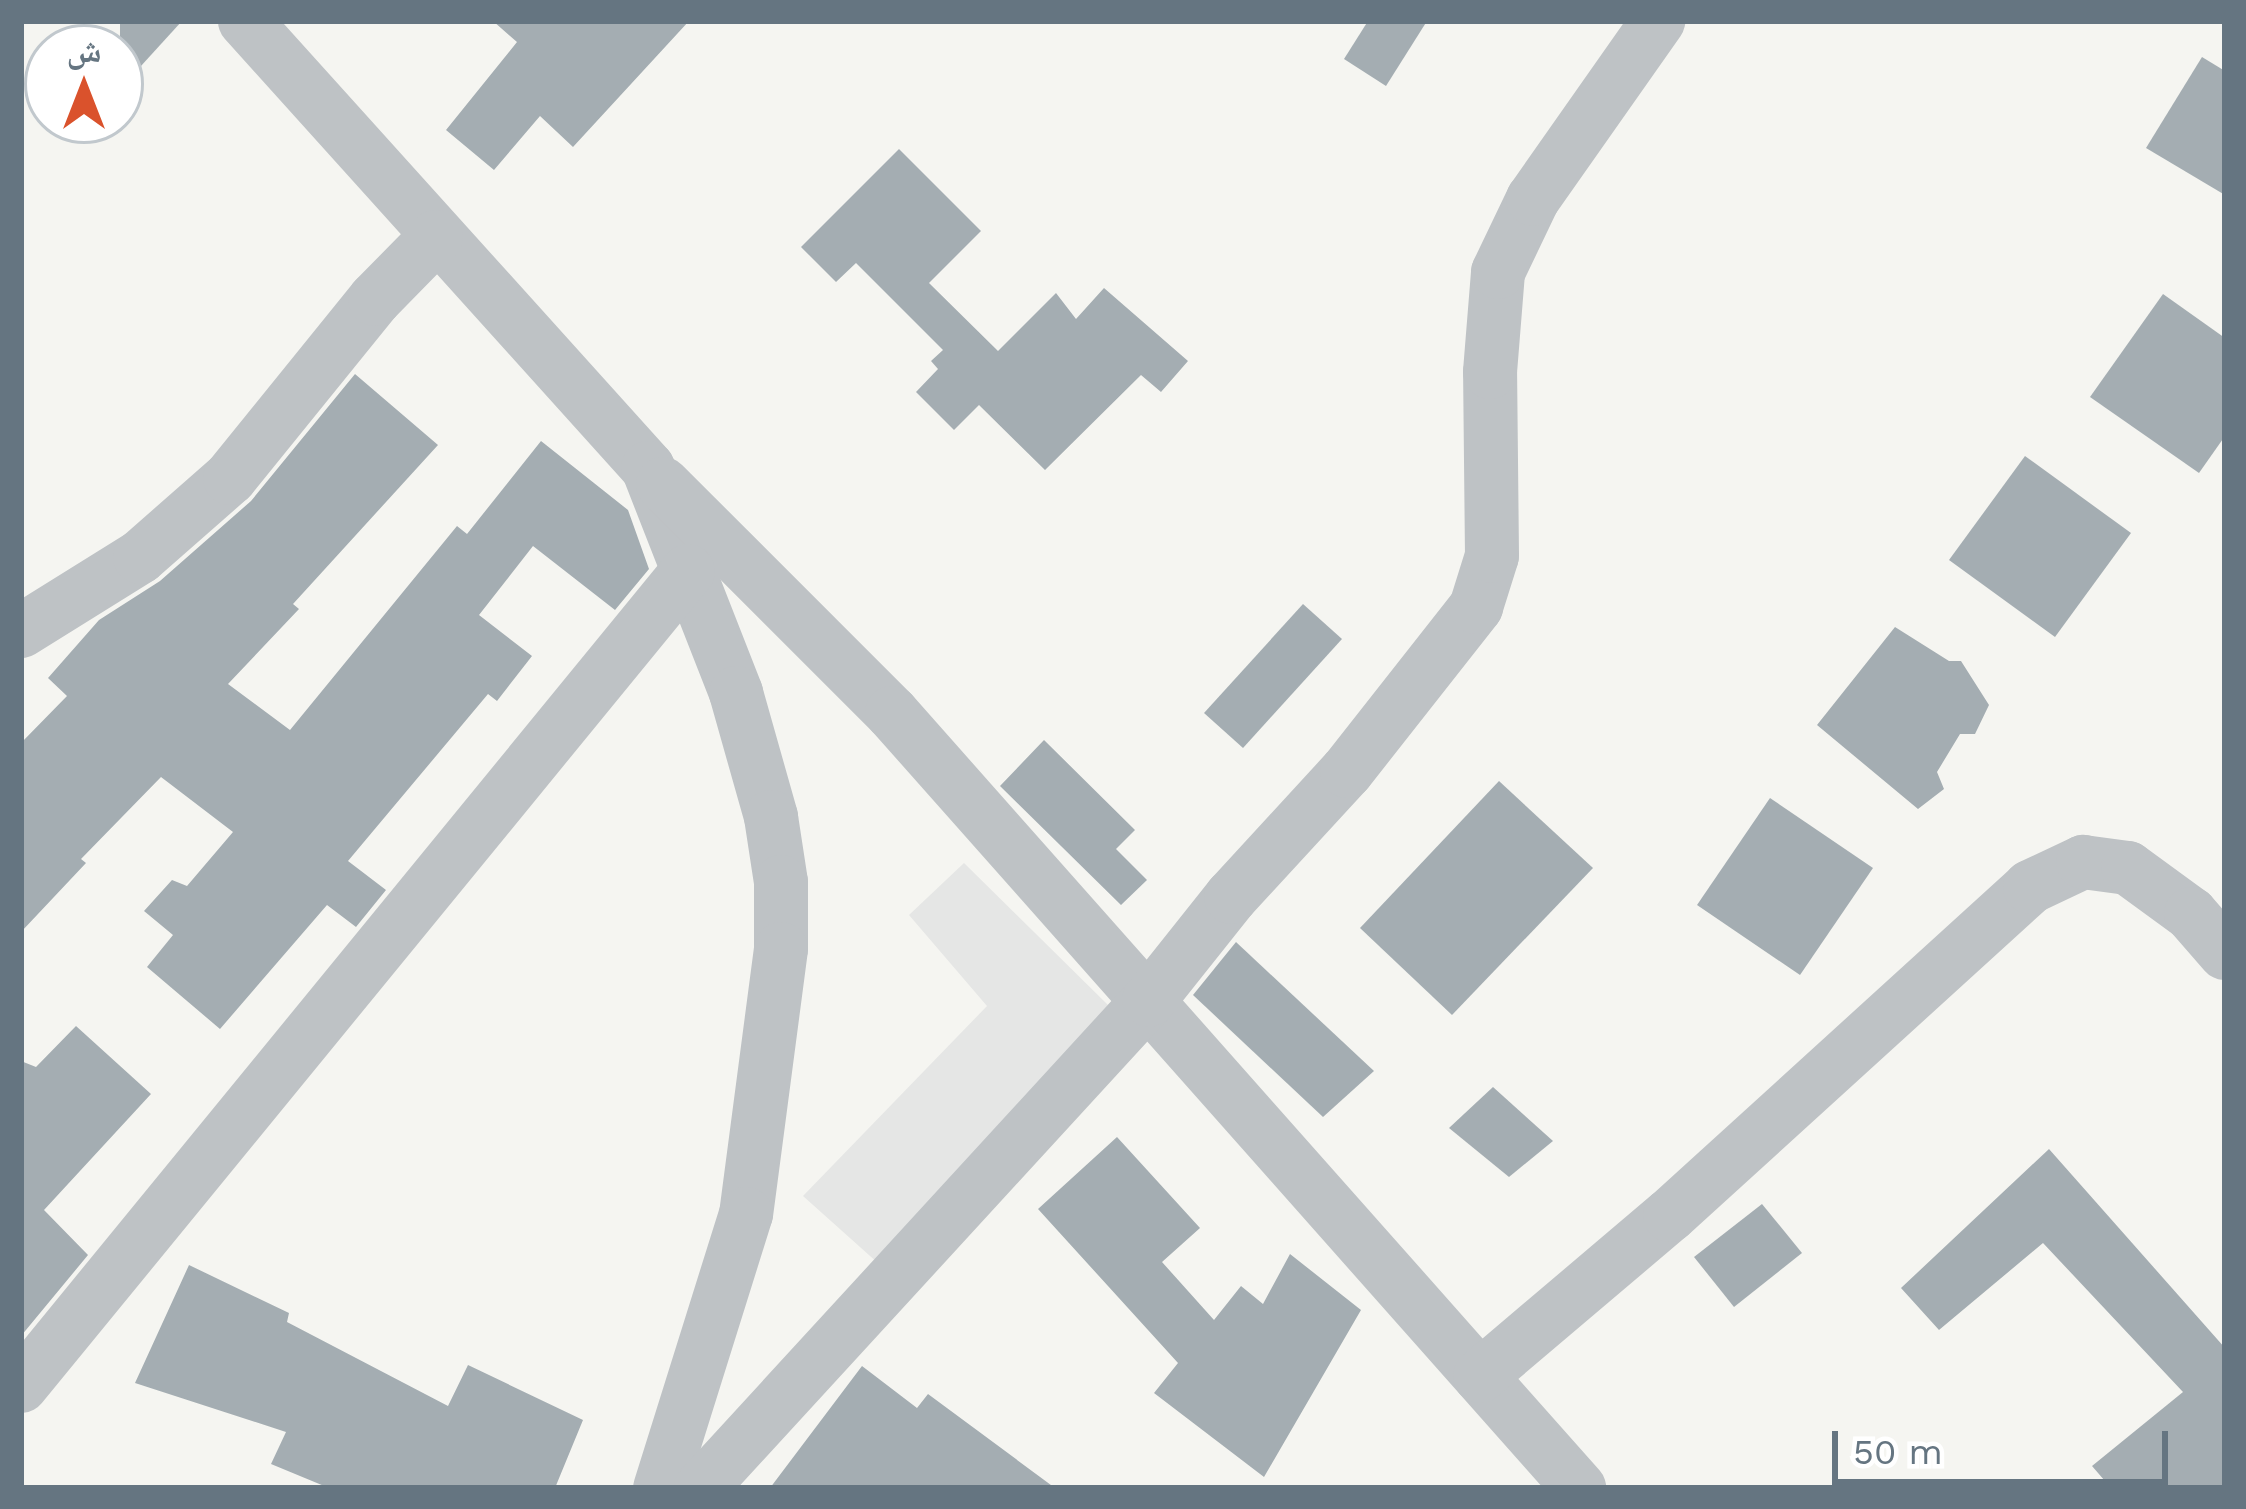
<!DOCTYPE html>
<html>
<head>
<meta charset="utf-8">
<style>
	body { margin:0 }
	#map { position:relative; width:2246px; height:1509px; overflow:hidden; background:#f5f5f1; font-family:"Work Sans","Noto Naskh Arabic",sans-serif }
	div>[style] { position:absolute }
	.built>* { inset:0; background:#e5e6e5 }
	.building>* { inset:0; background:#a4adb2 }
	.minor>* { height:54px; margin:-27px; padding:0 27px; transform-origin:27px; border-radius:27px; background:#bec2c5 }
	span { translate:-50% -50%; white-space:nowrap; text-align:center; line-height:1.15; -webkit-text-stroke:12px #fff; paint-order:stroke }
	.frame { position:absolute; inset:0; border:24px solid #657581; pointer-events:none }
	.north { position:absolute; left:24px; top:24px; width:120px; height:120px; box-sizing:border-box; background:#fff; border:3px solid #c1c8cd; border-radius:50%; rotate:0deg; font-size:33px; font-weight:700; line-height:48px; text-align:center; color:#657581 }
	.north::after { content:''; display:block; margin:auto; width:42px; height:54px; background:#da522c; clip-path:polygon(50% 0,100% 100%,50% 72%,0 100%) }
	.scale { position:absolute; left:1832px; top:1431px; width:336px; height:54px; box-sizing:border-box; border:6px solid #657581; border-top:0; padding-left:15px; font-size:36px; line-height:42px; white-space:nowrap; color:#657581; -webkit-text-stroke:9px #fff; paint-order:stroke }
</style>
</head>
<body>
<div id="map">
	<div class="built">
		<div style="clip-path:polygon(964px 863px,1108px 1005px,879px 1264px,803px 1196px,987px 1006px,909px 915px)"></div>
	</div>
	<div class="building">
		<div style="clip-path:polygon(120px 21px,182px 21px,120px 89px)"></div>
		<div style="clip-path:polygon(493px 21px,689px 21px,573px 147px,540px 116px,494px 170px,446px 130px,517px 42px)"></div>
		<div style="clip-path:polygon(1368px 21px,1427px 21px,1386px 86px,1344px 59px)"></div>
		<div style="clip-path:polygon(2202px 57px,2225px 71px,2225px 195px,2146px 148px)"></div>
		<div style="clip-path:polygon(899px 149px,981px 231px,929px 283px,998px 351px,1056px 293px,1076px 319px,1104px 288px,1188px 361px,1161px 392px,1141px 375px,1045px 470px,979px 405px,954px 430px,916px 392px,938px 369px,931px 361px,943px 350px,856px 263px,836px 282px,801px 247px)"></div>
		<div style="clip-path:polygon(2163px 294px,2225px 338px,2225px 436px,2199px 473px,2090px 397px)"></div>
		<div style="clip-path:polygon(355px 374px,438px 445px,293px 604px,299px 609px,228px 684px,290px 730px,457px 526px,467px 534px,541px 441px,628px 510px,649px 569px,615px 610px,533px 546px,479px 615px,532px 656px,497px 701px,488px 694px,348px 861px,386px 890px,356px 927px,327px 905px,220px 1029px,147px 967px,173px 935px,144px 911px,172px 880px,187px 886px,233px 832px,161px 777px,81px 859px,86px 863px,21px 932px,21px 743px,67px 696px,48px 678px,99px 620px,160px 581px,251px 501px)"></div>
		<div style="clip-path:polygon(2025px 456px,2131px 533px,2055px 637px,1949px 560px)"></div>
		<div style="clip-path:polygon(1303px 604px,1342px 639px,1243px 748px,1204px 713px)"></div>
		<div style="clip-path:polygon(1895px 627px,1949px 661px,1961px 661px,1989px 705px,1975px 734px,1960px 734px,1937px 772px,1944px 789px,1918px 809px,1817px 725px)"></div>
		<div style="clip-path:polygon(1044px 740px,1135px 830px,1116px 849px,1147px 880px,1121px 905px,1000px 786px)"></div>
		<div style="clip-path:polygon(1499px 781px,1593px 868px,1452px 1015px,1360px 928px)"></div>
		<div style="clip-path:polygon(1770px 798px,1873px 868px,1800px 975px,1697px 905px)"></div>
		<div style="clip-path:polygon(1236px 942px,1374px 1071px,1323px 1117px,1193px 995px)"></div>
		<div style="clip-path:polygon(76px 1026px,151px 1094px,44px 1210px,88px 1255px,21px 1336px,21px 1061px,36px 1067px)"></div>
		<div style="clip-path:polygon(1493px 1087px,1553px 1141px,1509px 1177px,1449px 1128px)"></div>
		<div style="clip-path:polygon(1117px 1137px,1200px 1228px,1162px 1262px,1214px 1320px,1241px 1286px,1263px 1304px,1290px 1254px,1361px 1310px,1264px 1477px,1154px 1393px,1178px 1363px,1038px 1209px)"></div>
		<div style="clip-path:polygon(2049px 1149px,2225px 1348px,2225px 1488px,2111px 1488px,2092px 1466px,2183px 1392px,2043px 1243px,1939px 1330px,1901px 1288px)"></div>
		<div style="clip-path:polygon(1762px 1204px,1802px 1253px,1734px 1307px,1694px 1257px)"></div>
		<div style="clip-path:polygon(189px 1265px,289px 1313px,287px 1322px,448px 1406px,468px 1365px,583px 1420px,555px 1488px,329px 1488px,271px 1464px,286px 1432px,135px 1383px)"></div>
		<div style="clip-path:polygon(862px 1366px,917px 1408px,928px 1394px,1055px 1488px,770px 1488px)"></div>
	</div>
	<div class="minor">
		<div style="left:245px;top:21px;width:602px;rotate:47.96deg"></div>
		<div style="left:648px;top:468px;width:242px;rotate:68.6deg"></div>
		<div style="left:736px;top:693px;width:129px;rotate:74.2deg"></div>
		<div style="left:771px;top:817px;width:66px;rotate:81.3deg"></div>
		<div style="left:781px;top:882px;width:67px;rotate:90deg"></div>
		<div style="left:781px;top:949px;width:267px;rotate:97.5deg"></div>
		<div style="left:746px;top:1214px;width:287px;rotate:107.4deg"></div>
		<div style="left:663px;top:484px;width:324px;rotate:45deg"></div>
		<div style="left:892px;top:713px;width:1036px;rotate:48.44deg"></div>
		<div style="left:21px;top:631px;width:140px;rotate:-31.9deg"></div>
		<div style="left:140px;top:557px;width:120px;rotate:-41.3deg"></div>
		<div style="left:230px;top:478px;width:230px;rotate:-51deg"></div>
		<div style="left:375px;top:299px;width:87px;rotate:-45.5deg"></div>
		<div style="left:1480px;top:1376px;width:249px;rotate:-40.3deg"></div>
		<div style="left:1670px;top:1215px;width:487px;rotate:-42.3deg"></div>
		<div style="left:2030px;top:887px;width:59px;rotate:-25.3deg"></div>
		<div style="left:2083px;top:862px;width:45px;rotate:7.6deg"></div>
		<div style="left:2128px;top:868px;width:78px;rotate:36.1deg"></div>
		<div style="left:2191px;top:914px;width:52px;rotate:48.9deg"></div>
		<div style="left:21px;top:1386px;width:1053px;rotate:-50.7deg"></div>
		<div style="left:701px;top:1488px;width:662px;rotate:-47.45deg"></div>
		<div style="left:1149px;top:1000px;width:132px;rotate:-51.5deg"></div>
		<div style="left:1231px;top:897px;width:171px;rotate:-47.4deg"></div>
		<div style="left:1347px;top:771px;width:209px;rotate:-51.8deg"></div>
		<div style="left:1476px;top:607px;width:53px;rotate:-72.6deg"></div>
		<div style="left:1492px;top:556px;width:184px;rotate:-90.6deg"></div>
		<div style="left:1490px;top:372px;width:100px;rotate:-85.4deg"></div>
		<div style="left:1498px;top:272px;width:81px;rotate:-64.4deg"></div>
		<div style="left:1533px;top:199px;width:218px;rotate:-54.9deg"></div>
	</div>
	<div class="frame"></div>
	<div class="north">ش</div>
	<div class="scale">50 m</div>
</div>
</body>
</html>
